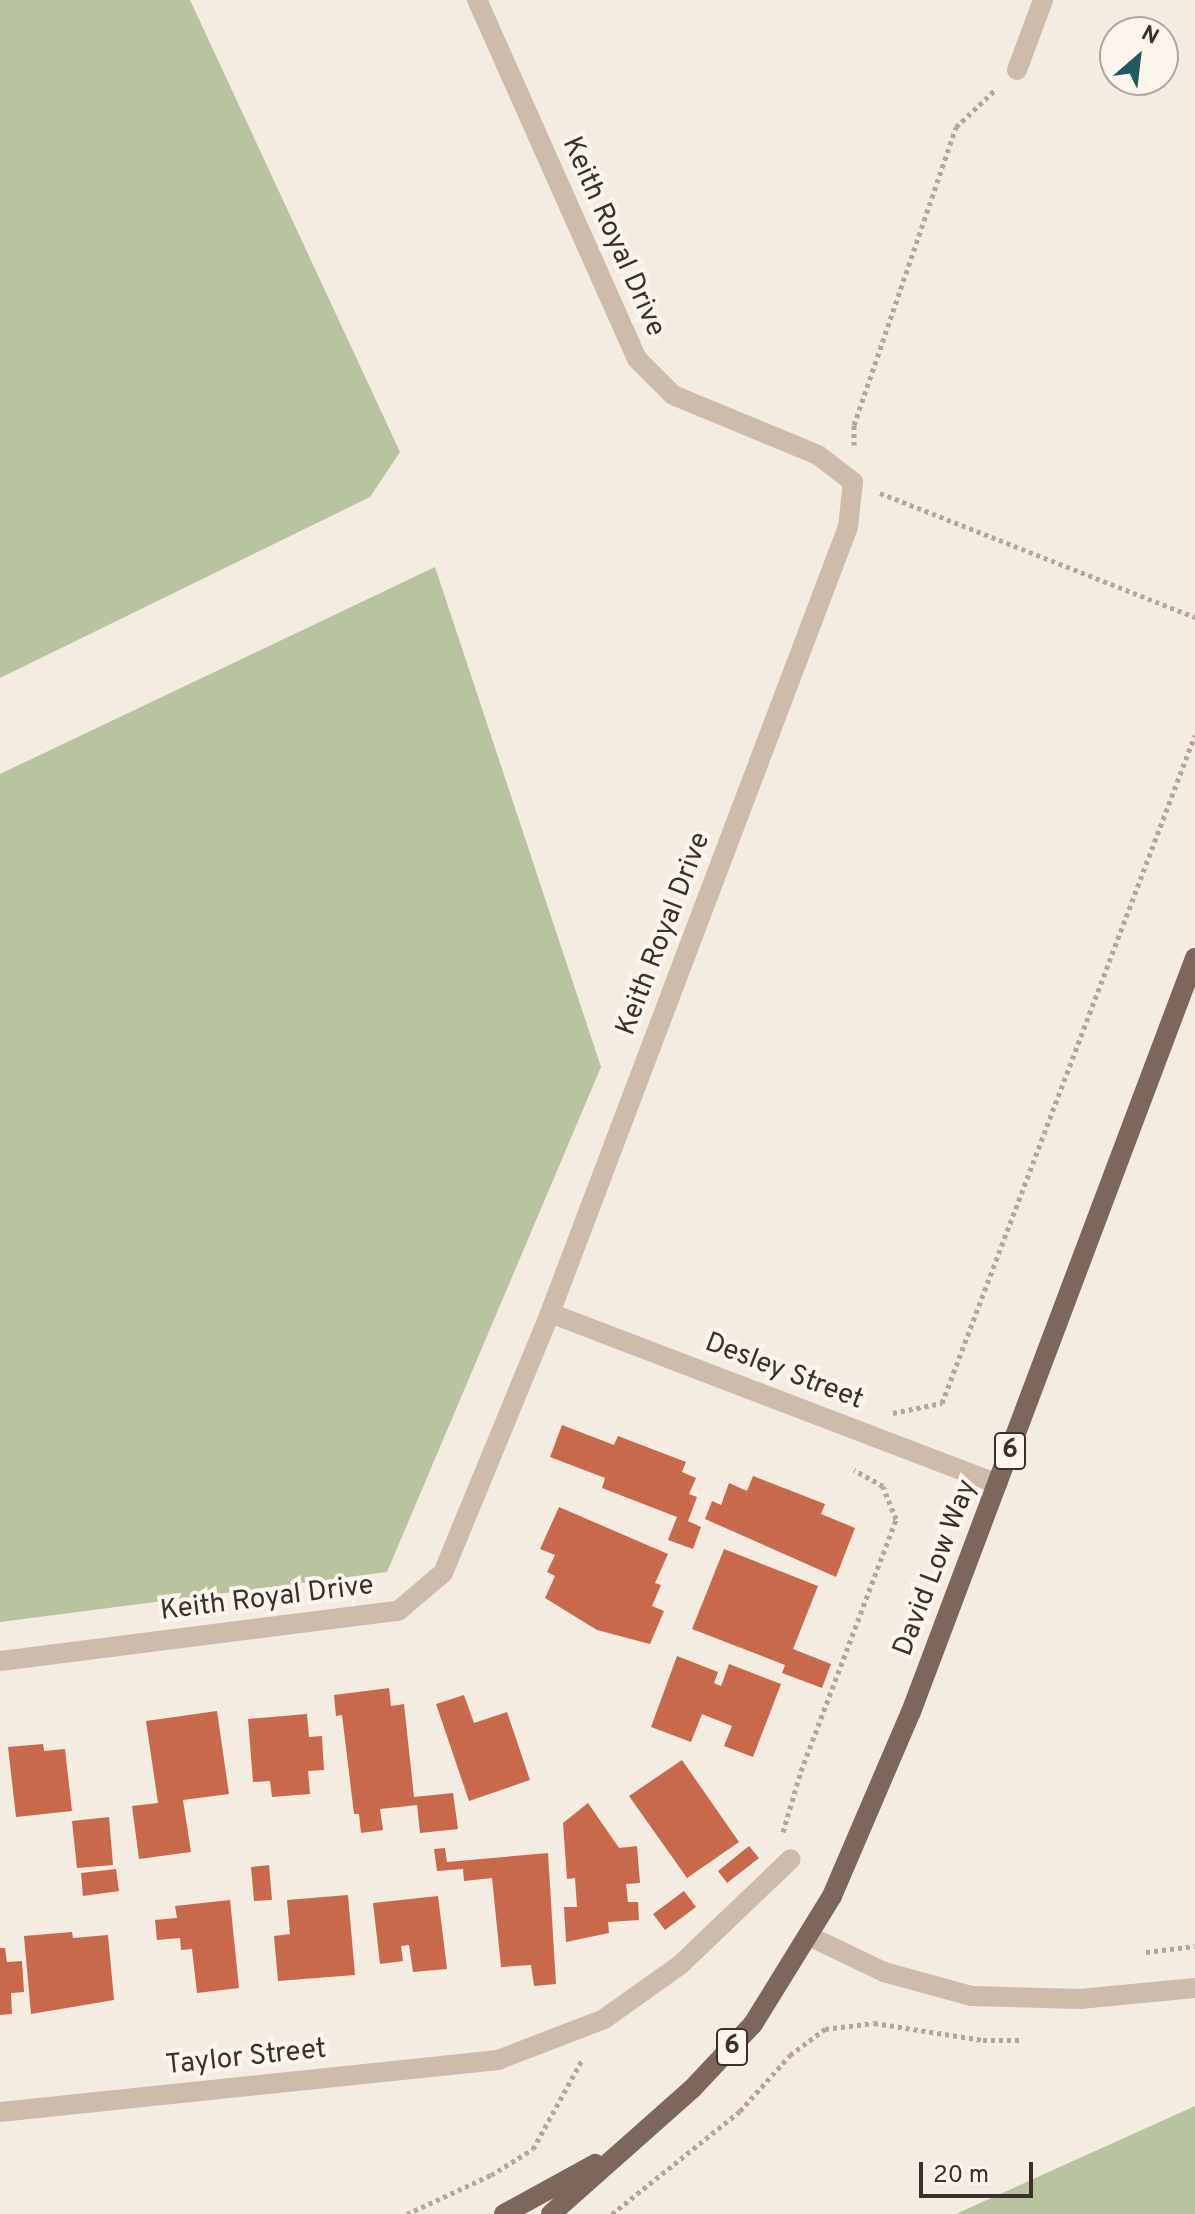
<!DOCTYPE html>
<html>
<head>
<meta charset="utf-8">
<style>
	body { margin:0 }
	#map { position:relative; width:1195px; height:2214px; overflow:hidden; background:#f4ebe1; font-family:Overpass,sans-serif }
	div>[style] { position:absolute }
	.green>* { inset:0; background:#b8c4a0 }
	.building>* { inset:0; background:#c8694b }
	.path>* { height:5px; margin-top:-2.5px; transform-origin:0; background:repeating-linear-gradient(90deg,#b9a596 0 4px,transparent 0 8px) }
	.minor>* { height:20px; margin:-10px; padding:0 10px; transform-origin:10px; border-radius:10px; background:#cdbbac }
	.major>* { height:20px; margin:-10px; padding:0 10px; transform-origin:10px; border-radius:10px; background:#7d675c }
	span { translate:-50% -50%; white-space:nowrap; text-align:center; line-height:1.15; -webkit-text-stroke:8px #fbf5ee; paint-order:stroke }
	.shield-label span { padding:2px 6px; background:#fbf5ee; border:2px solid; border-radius:6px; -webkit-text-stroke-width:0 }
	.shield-label { font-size:26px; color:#3b302b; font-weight:700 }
	.street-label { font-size:28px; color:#3b302b }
	.north { position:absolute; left:1099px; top:16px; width:80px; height:80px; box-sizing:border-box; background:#fbf5ee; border:2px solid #aea6a0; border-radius:50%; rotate:28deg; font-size:22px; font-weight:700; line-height:32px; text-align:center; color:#3b302b }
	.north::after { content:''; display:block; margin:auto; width:28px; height:36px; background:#1f5a5e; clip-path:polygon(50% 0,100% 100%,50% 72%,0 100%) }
	.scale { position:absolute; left:919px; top:2162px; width:114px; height:36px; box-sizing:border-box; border:4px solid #3b302b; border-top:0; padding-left:10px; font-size:24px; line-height:28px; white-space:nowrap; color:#3b302b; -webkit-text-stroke:6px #fbf5ee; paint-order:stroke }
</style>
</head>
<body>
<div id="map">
	<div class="green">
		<div style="clip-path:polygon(0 0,190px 0,400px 452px,370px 497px,0 678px)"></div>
		<div style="clip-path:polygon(435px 567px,601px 1067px,387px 1572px,0 1622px,0 774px)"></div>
		<div style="clip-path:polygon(1195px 2106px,1195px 2214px,958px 2214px,958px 2213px)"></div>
	</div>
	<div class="building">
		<div style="clip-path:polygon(562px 1425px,614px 1445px,618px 1436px,686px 1462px,682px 1472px,696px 1478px,689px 1494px,697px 1497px,688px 1521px,701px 1527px,693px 1549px,668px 1540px,677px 1517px,602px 1488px,605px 1478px,550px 1457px)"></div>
		<div style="clip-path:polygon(753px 1476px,825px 1504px,821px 1514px,855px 1528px,836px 1577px,705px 1519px,712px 1501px,721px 1505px,729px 1483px,747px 1491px)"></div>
		<div style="clip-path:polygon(559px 1507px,668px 1554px,655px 1583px,661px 1585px,652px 1606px,664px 1611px,650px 1644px,597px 1630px,545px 1598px,555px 1576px,547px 1572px,555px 1555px,540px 1549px)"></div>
		<div style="clip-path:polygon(724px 1549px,818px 1586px,793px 1649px,831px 1664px,822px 1688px,782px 1673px,785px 1665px,692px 1629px)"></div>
		<div style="clip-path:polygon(677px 1656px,718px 1672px,714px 1683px,721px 1686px,729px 1664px,781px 1684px,753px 1757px,724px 1746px,732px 1726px,702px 1714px,691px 1742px,651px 1727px)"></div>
		<div style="clip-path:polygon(389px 1688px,391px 1706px,404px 1704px,414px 1797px,453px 1793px,458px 1829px,420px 1833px,417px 1805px,380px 1809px,383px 1830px,361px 1833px,359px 1814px,354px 1814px,342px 1715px,336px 1716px,334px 1695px)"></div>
		<div style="clip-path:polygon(464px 1695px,474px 1723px,507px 1712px,530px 1780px,469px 1801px,436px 1704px)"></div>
		<div style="clip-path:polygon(217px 1711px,229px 1794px,183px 1800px,191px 1852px,139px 1859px,132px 1806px,158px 1803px,146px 1721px)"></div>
		<div style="clip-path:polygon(307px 1714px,309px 1737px,322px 1736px,324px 1770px,308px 1771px,310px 1794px,272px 1797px,270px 1781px,253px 1782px,248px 1719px)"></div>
		<div style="clip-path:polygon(43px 1744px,44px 1751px,65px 1749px,72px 1811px,16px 1817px,8px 1747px)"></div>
		<div style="clip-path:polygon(682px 1760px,739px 1842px,687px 1878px,629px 1796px)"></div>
		<div style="clip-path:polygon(588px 1803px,619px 1848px,637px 1846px,640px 1883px,626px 1884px,628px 1902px,638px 1902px,639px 1920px,608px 1922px,609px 1933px,566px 1942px,564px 1907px,577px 1907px,575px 1878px,567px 1879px,563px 1823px)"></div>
		<div style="clip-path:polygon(109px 1817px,113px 1865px,77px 1868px,72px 1821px)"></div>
		<div style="clip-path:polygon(749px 1846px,759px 1858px,727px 1883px,718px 1871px)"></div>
		<div style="clip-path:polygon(445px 1848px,447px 1862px,548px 1853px,556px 1984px,534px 1986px,531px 1965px,501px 1967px,492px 1878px,464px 1881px,463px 1869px,437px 1871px,434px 1849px)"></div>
		<div style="clip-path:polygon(269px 1865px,272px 1900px,254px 1901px,251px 1867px)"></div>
		<div style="clip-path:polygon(116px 1869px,119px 1891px,83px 1896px,81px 1873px)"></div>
		<div style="clip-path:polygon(684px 1891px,696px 1907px,665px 1930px,653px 1914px)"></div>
		<div style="clip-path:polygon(348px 1895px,355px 1975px,278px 1981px,274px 1936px,290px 1934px,287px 1900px)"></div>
		<div style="clip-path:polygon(438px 1896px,447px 1969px,413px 1972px,409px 1945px,401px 1946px,403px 1961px,380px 1964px,373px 1903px)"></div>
		<div style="clip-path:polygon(230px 1900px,239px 1988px,197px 1993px,192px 1949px,181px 1950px,180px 1938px,157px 1940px,155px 1920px,177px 1918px,175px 1906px)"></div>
		<div style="clip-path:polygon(72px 1932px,73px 1938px,108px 1935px,114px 2000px,31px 2014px,24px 1936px)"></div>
		<div style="clip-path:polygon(0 1948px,5px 1948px,7px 1962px,22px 1961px,24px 1992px,11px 1993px,12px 2014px,0 2015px)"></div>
	</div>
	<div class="path">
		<div style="left:854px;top:445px;width:20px;rotate:-90deg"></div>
		<div style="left:854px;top:425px;width:315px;rotate:-71.1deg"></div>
		<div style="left:956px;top:127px;width:55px;rotate:-43.5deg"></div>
		<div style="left:880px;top:493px;width:339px;rotate:21.5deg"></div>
		<div style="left:893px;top:1413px;width:50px;rotate:-11.5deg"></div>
		<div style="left:942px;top:1403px;width:714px;rotate:-69.26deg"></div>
		<div style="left:783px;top:1832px;width:64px;rotate:-73.6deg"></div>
		<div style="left:801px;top:1771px;width:269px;rotate:-69.3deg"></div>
		<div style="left:896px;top:1519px;width:35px;rotate:-112deg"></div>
		<div style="left:883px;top:1486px;width:33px;rotate:-151deg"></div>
		<div style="left:1146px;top:1952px;width:49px;rotate:-7deg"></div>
		<div style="left:407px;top:2214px;width:93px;rotate:-24.9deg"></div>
		<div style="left:491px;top:2175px;width:49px;rotate:-31.8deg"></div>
		<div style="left:533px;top:2149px;width:102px;rotate:-61.2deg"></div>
		<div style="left:612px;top:2214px;width:164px;rotate:-38.8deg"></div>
		<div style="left:740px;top:2111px;width:75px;rotate:-48.2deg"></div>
		<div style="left:790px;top:2055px;width:44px;rotate:-36.6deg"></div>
		<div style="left:825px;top:2029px;width:49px;rotate:-7deg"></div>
		<div style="left:874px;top:2023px;width:110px;rotate:8.9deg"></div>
		<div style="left:983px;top:2040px;width:39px"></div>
	</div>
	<div class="minor">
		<div style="left:1017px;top:70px;width:75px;rotate:-69.6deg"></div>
		<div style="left:550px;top:1313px;width:479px;rotate:20.9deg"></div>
		<div style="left:0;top:1661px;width:401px;rotate:-7.2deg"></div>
		<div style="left:398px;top:1611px;width:59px;rotate:-40.2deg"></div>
		<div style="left:443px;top:1573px;width:281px;rotate:-67.6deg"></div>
		<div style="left:550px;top:1313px;width:841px;rotate:-69.24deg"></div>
		<div style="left:848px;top:527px;width:45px;rotate:-83.7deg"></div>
		<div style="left:853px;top:482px;width:44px;rotate:-142.4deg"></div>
		<div style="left:818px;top:455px;width:157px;rotate:-157.5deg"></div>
		<div style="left:673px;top:395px;width:51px;rotate:-135deg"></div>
		<div style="left:637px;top:359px;width:393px;rotate:-114deg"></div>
		<div style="left:811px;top:1937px;width:81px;rotate:25.6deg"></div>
		<div style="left:884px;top:1972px;width:90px;rotate:15.4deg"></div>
		<div style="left:971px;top:1996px;width:109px;rotate:1.6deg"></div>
		<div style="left:1080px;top:1999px;width:116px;rotate:-5.5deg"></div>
		<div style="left:0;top:2112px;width:501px;rotate:-5.96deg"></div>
		<div style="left:498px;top:2060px;width:114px;rotate:-21.1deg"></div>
		<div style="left:604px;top:2019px;width:93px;rotate:-35.4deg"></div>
		<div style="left:680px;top:1965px;width:153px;rotate:-43.7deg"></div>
	</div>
	<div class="major">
		<div style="left:504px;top:2214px;width:104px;rotate:-28.8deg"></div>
		<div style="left:551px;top:2214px;width:188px;rotate:-41.6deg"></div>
		<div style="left:692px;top:2089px;width:89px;rotate:-46.8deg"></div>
		<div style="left:753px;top:2024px;width:150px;rotate:-58.3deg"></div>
		<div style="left:832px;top:1896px;width:200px;rotate:-66.8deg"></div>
		<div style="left:911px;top:1712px;width:806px;rotate:-69.36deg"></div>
	</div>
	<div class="shield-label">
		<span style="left:1010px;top:1451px">6</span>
		<span style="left:732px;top:2047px">6</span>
	</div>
	<div class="street-label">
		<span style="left:613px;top:237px;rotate:66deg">Keith Royal Drive</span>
		<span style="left:664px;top:934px;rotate:-69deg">Keith Royal Drive</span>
		<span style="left:784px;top:1372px;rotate:21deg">Desley Street</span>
		<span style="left:936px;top:1568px;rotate:-69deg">David Low Way</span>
		<span style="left:267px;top:1599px;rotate:-7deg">Keith Royal Drive</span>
		<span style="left:246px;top:2058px;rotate:-6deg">Taylor Street</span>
	</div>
	<div class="north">N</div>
	<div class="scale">20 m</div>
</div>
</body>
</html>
